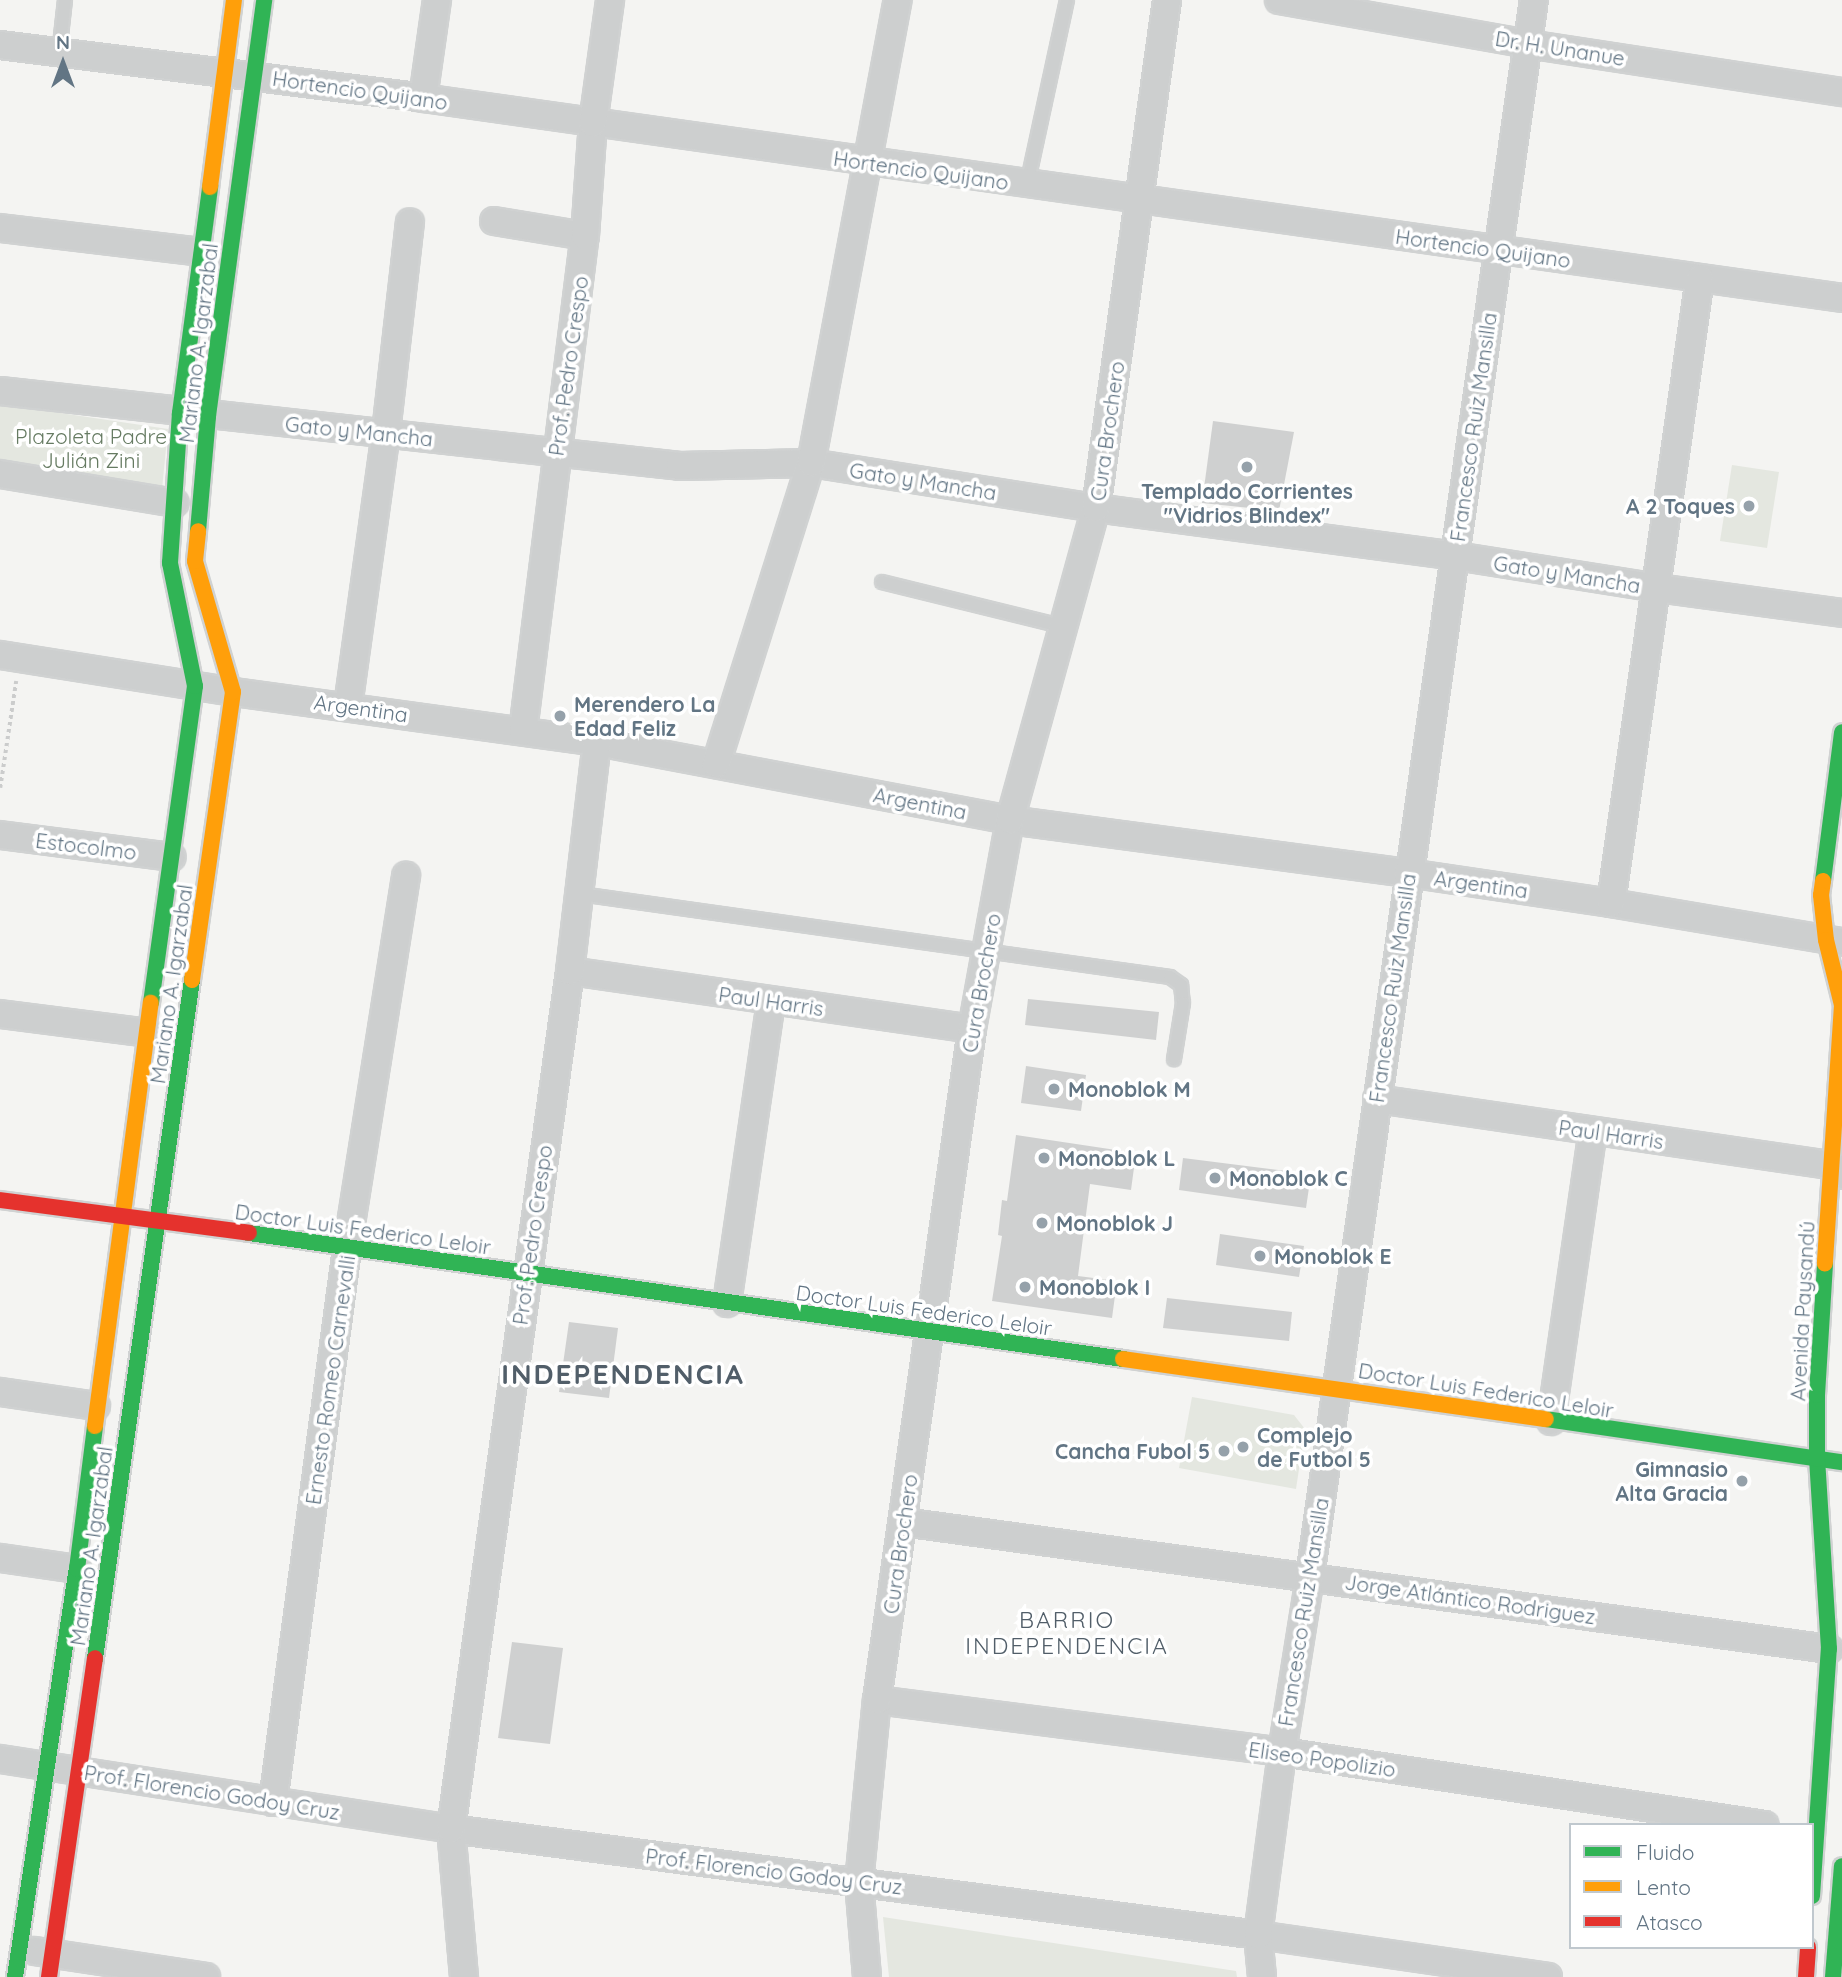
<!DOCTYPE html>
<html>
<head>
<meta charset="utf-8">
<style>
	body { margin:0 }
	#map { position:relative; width:1842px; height:1977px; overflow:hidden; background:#f4f4f2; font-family:Quicksand,sans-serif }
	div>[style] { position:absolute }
	.green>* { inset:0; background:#e4e7e0 }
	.building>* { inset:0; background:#cfd0d0 }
	.path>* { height:3.5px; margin-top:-1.75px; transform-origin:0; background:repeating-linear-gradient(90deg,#cbcccc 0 3.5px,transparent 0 7px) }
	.roads { filter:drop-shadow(2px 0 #d0d2d2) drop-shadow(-2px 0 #d0d2d2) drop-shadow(0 2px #d0d2d2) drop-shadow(0 -2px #d0d2d2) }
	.lane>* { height:12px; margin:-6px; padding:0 6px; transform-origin:6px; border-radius:6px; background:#cdcfcf }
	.street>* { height:26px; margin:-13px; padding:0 13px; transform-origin:13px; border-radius:13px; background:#cdcfcf }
	.fast>* { height:16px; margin:-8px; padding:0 8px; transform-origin:8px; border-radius:8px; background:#30b455 }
	.slow>* { height:16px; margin:-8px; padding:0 8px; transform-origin:8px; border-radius:8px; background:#ff9f0a }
	.jam>* { height:16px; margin:-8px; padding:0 8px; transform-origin:8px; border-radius:8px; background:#e5322d }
	.dots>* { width:19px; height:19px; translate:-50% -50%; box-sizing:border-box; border:4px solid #fff; border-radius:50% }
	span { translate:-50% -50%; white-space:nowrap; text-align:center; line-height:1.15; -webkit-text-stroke:7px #fff; paint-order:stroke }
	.street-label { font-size:21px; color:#627584 }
	.park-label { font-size:21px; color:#667b62 }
	.poi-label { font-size:21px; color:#627584; font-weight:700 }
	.right { translate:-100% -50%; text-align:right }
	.left { translate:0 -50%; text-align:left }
	.neighbourhood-label { font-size:23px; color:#515e69; letter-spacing:2px }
	.district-label { font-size:28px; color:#515e69; font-weight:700; letter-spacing:2px }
	.legend { position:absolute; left:1569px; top:1823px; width:245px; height:126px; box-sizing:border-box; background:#fff; border:2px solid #c0c8ce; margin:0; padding:9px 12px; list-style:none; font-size:21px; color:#627584 }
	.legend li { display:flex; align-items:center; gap:14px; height:35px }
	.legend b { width:35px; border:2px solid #c0c8ce }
	.north { position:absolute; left:28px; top:28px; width:70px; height:70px; -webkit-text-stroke:5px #fff; paint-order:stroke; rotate:0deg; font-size:19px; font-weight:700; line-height:28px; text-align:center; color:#627584 }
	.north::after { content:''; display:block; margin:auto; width:24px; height:32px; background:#627584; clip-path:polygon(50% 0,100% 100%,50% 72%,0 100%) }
</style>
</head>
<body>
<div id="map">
	<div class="green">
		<div style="clip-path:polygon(0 404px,168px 429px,162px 489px,0 464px)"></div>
		<div style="clip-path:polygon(1732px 465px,1779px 472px,1767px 548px,1720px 541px)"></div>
		<div style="clip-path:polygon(1192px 1397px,1294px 1415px,1305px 1429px,1296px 1489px,1179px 1468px)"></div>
		<div style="clip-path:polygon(883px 1917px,1236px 1971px,1237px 1977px,889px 1977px)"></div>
	</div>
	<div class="building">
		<div style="clip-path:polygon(1213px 421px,1294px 432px,1279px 511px,1202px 503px)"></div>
		<div style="clip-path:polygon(1028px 999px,1159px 1012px,1156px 1040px,1025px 1025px)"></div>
		<div style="clip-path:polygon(1026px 1066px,1086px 1075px,1081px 1111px,1021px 1103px)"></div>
		<div style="clip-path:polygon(1016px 1135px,1136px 1153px,1131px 1190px,1090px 1184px,1078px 1276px,1117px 1281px,1112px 1318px,992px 1301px,1002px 1236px,998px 1235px,1002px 1200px,1007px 1201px)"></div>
		<div style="clip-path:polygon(1183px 1158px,1311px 1174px,1306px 1208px,1179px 1190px)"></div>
		<div style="clip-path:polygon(1220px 1234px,1304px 1246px,1299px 1277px,1216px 1265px)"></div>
		<div style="clip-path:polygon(1167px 1298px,1292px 1312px,1289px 1341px,1163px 1328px)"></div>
		<div style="clip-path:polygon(569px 1322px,618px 1328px,609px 1398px,559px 1392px)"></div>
		<div style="clip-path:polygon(512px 1642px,563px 1648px,550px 1744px,498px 1738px)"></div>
	</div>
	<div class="path">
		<div style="left:0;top:788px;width:108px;rotate:-81.5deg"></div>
	</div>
	<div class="roads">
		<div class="lane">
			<div style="left:59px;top:54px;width:54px;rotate:-83.7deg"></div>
			<div style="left:1027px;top:185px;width:189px;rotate:-77.8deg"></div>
			<div style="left:882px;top:582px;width:184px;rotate:13.8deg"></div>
			<div style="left:580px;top:894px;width:596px;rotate:8.01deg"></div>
			<div style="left:1170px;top:977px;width:14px;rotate:36deg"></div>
			<div style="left:1181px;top:985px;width:18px;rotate:84deg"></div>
			<div style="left:1183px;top:1003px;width:57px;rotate:99.1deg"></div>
		</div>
		<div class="street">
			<div style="left:1279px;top:0;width:253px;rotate:10deg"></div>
			<div style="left:1528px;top:44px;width:318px;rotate:8.7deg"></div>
			<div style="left:0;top:45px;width:426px;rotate:7.1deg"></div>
			<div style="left:423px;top:98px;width:1433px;rotate:8.02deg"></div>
			<div style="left:423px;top:98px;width:99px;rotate:-81.9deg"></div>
			<div style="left:494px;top:221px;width:92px;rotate:9.4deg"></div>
			<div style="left:0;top:228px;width:202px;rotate:6.8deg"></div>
			<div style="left:0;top:391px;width:684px;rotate:6.29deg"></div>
			<div style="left:680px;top:466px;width:131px;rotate:-1.3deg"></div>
			<div style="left:811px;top:463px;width:289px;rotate:9deg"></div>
			<div style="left:1096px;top:508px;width:363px;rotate:7.6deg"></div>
			<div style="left:1456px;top:556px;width:205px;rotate:9deg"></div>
			<div style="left:1658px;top:588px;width:186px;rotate:7.7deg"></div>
			<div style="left:0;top:474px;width:177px;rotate:9.4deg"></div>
			<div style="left:0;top:655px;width:236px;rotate:9deg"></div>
			<div style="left:233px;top:692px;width:367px;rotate:7.8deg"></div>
			<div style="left:597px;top:742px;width:420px;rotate:10.7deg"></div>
			<div style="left:1010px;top:820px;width:402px;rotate:7.6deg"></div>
			<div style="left:1408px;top:873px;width:205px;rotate:8.4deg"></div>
			<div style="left:1611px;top:903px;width:233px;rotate:9.6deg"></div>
			<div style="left:348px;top:706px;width:277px;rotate:-82.1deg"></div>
			<div style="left:386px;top:432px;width:211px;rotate:-83.5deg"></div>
			<div style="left:523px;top:731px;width:499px;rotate:-82.9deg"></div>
			<div style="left:585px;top:236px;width:113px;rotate:-86deg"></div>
			<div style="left:593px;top:123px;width:124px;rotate:-82.1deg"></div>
			<div style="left:716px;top:764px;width:316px;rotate:-72.5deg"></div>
			<div style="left:811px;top:463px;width:471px;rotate:-79.4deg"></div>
			<div style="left:0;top:835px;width:173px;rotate:7.3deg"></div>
			<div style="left:1611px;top:903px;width:631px;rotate:-81.9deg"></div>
			<div style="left:570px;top:971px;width:406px;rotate:8.2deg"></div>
			<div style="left:0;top:1014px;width:150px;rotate:7.3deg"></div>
			<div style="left:1377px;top:1099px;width:460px;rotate:8.3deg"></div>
			<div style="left:1832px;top:1165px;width:14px;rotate:45deg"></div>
			<div style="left:727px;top:1303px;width:305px;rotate:-81.7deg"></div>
			<div style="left:0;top:1392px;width:97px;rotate:8.3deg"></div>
			<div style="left:1551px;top:1421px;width:293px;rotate:-81.8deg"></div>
			<div style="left:903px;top:1522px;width:935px;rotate:7.81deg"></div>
			<div style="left:0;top:1558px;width:78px;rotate:8.1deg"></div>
			<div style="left:877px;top:1700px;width:408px;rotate:7.3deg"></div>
			<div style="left:1282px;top:1752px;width:488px;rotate:8.6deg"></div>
			<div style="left:0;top:1759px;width:456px;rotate:8.8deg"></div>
			<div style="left:451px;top:1829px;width:814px;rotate:7.48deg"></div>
			<div style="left:1258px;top:1935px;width:293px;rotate:8.2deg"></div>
			<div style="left:273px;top:1802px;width:558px;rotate:-82.38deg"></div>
			<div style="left:347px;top:1249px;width:378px;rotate:-81deg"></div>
			<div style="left:35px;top:1951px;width:173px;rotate:8.6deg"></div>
			<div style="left:464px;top:1977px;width:149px;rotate:-95deg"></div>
			<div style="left:451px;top:1829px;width:866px;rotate:-82.1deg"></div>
			<div style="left:570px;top:971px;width:231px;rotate:-83.3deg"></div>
			<div style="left:867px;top:1977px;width:95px;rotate:-94.8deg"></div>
			<div style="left:859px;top:1882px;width:183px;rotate:-84.4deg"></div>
			<div style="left:877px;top:1700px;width:678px;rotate:-81.94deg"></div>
			<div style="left:972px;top:1029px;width:212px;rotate:-79.7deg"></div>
			<div style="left:1010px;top:820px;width:324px;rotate:-74.6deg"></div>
			<div style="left:1096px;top:508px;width:513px;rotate:-82.04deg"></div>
			<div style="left:1262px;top:1977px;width:42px;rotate:-95.4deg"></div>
			<div style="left:1258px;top:1935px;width:185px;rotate:-82.5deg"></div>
			<div style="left:1282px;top:1752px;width:177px;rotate:-80.9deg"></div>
			<div style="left:1310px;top:1577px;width:1593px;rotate:-81.92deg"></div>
		</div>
		<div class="fast">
			<div style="left:198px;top:531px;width:115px;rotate:-85deg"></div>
			<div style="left:208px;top:416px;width:420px;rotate:-82.3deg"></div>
			<div style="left:1823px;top:881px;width:150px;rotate:-82.7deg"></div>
			<div style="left:151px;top:1003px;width:320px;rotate:-82.1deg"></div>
			<div style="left:195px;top:686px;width:126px;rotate:-101.5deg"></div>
			<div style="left:170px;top:563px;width:150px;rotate:-86.2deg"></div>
			<div style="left:180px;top:413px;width:228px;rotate:-82.4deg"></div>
			<div style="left:249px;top:1233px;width:883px;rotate:8.2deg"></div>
			<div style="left:1546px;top:1419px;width:299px;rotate:8.3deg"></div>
			<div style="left:95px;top:1658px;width:685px;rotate:-81.86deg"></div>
			<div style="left:1812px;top:1896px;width:248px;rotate:-86.1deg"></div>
			<div style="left:1829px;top:1649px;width:190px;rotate:-93.6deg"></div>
			<div style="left:1817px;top:1459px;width:64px;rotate:-90deg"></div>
			<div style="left:1817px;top:1395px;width:132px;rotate:-86.5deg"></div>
			<div style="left:15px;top:1977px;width:413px;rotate:-81.4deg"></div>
			<div style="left:77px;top:1569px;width:144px;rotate:-82.8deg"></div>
			<div style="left:1833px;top:1977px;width:111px;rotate:-85.4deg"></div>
		</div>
		<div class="slow">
			<div style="left:210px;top:187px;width:189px;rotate:-82.7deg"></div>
			<div style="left:1823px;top:881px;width:14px;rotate:98deg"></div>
			<div style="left:1821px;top:895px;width:45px;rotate:83.7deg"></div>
			<div style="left:1826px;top:940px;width:67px;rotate:76.2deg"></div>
			<div style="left:1842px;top:1005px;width:259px;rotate:93.8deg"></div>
			<div style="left:192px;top:980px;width:291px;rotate:-81.9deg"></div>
			<div style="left:233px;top:692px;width:136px;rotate:-106.2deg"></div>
			<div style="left:195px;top:561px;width:30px;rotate:-84deg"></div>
			<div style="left:1123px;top:1359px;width:427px;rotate:8.1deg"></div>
			<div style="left:95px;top:1426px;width:427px;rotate:-82.5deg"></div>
		</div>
		<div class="jam">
			<div style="left:0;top:1200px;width:251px;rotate:7.5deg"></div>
			<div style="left:49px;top:1977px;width:322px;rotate:-81.8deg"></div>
			<div style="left:1806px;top:1977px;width:30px;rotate:-86deg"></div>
		</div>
	</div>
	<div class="dots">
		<div style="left:1247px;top:467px;background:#95a1aa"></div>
		<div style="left:1749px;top:506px;background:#95a1aa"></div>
		<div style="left:560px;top:716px;background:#95a1aa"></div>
		<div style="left:1054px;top:1089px;background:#95a1aa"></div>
		<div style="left:1044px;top:1158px;background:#95a1aa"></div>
		<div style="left:1215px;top:1178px;background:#95a1aa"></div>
		<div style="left:1042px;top:1223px;background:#95a1aa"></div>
		<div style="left:1260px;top:1256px;background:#95a1aa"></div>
		<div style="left:1025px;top:1287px;background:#95a1aa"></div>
		<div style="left:1243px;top:1447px;background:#95a1aa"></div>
		<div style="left:1224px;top:1451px;background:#95a1aa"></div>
		<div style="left:1742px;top:1481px;background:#95a1aa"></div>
	</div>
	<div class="street-label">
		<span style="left:1560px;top:48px;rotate:9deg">Dr. H. Unanue</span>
		<span style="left:360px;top:90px;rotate:8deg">Hortencio Quijano</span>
		<span style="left:921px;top:170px;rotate:8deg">Hortencio Quijano</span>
		<span style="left:1483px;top:248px;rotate:8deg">Hortencio Quijano</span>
		<span style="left:198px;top:343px;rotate:-83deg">Mariano A. Igarzabal</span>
		<span style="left:568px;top:366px;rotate:-82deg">Prof. Pedro Crespo</span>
		<span style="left:1473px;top:427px;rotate:-82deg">Francesco Ruiz Mansilla</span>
		<span style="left:359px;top:431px;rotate:6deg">Gato y Mancha</span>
		<span style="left:1107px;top:431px;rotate:-82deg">Cura Brochero</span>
		<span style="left:923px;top:481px;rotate:9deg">Gato y Mancha</span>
		<span style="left:1567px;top:574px;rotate:9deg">Gato y Mancha</span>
		<span style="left:361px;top:708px;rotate:8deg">Argentina</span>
		<span style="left:920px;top:803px;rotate:11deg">Argentina</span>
		<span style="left:86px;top:846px;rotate:7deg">Estocolmo</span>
		<span style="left:1481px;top:884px;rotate:8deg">Argentina</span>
		<span style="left:981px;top:983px;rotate:-80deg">Cura Brochero</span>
		<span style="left:171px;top:984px;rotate:-82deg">Mariano A. Igarzabal</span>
		<span style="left:1392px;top:988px;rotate:-82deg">Francesco Ruiz Mansilla</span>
		<span style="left:771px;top:1001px;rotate:8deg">Paul Harris</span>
		<span style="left:1611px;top:1134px;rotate:8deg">Paul Harris</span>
		<span style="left:363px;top:1229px;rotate:8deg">Doctor Luis Federico Leloir</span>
		<span style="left:532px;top:1235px;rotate:-82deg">Prof. Pedro Crespo</span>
		<span style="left:924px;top:1310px;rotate:8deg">Doctor Luis Federico Leloir</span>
		<span style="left:1802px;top:1311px;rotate:-87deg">Avenida Paysandú</span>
		<span style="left:330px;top:1380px;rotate:-82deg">Ernesto Romeo Carnevalli</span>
		<span style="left:1486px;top:1390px;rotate:9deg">Doctor Luis Federico Leloir</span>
		<span style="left:900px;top:1544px;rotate:-82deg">Cura Brochero</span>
		<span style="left:91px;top:1546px;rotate:-82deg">Mariano A. Igarzabal</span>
		<span style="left:1470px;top:1599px;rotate:8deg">Jorge Atlántico Rodriguez</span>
		<span style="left:1303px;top:1612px;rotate:-81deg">Francesco Ruiz Mansilla</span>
		<span style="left:1322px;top:1759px;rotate:8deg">Eliseo Popolizio</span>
		<span style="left:212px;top:1792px;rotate:9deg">Prof. Florencio Godoy Cruz</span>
		<span style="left:774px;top:1871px;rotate:7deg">Prof. Florencio Godoy Cruz</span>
	</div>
	<div class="park-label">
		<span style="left:91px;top:448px">Plazoleta Padre<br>Julián Zini</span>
	</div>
	<div class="poi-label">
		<span style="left:1247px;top:503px">Templado Corrientes<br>"Vidrios Blindex"</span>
		<span class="right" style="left:1735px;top:506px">A 2 Toques</span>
		<span class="left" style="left:574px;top:716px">Merendero La<br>Edad Feliz</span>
		<span class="left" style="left:1068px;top:1089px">Monoblok M</span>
		<span class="left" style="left:1058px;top:1158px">Monoblok L</span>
		<span class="left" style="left:1229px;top:1178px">Monoblok C</span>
		<span class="left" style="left:1056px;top:1223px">Monoblok J</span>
		<span class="left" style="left:1274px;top:1256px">Monoblok E</span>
		<span class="left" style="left:1039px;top:1287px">Monoblok I</span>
		<span class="left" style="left:1257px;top:1447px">Complejo<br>de Futbol 5</span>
		<span class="right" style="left:1210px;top:1451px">Cancha Fubol 5</span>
		<span class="right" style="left:1728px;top:1481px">Gimnasio<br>Alta Gracia</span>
	</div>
	<div class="neighbourhood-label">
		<span style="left:1067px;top:1633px">BARRIO<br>INDEPENDENCIA</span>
	</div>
	<div class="district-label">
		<span style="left:623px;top:1374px">INDEPENDENCIA</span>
	</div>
	<ul class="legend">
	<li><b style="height:9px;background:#30b455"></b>Fluido</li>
	<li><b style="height:9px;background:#ff9f0a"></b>Lento</li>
	<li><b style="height:9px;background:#e5322d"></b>Atasco</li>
	</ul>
	<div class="north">N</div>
</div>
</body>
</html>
